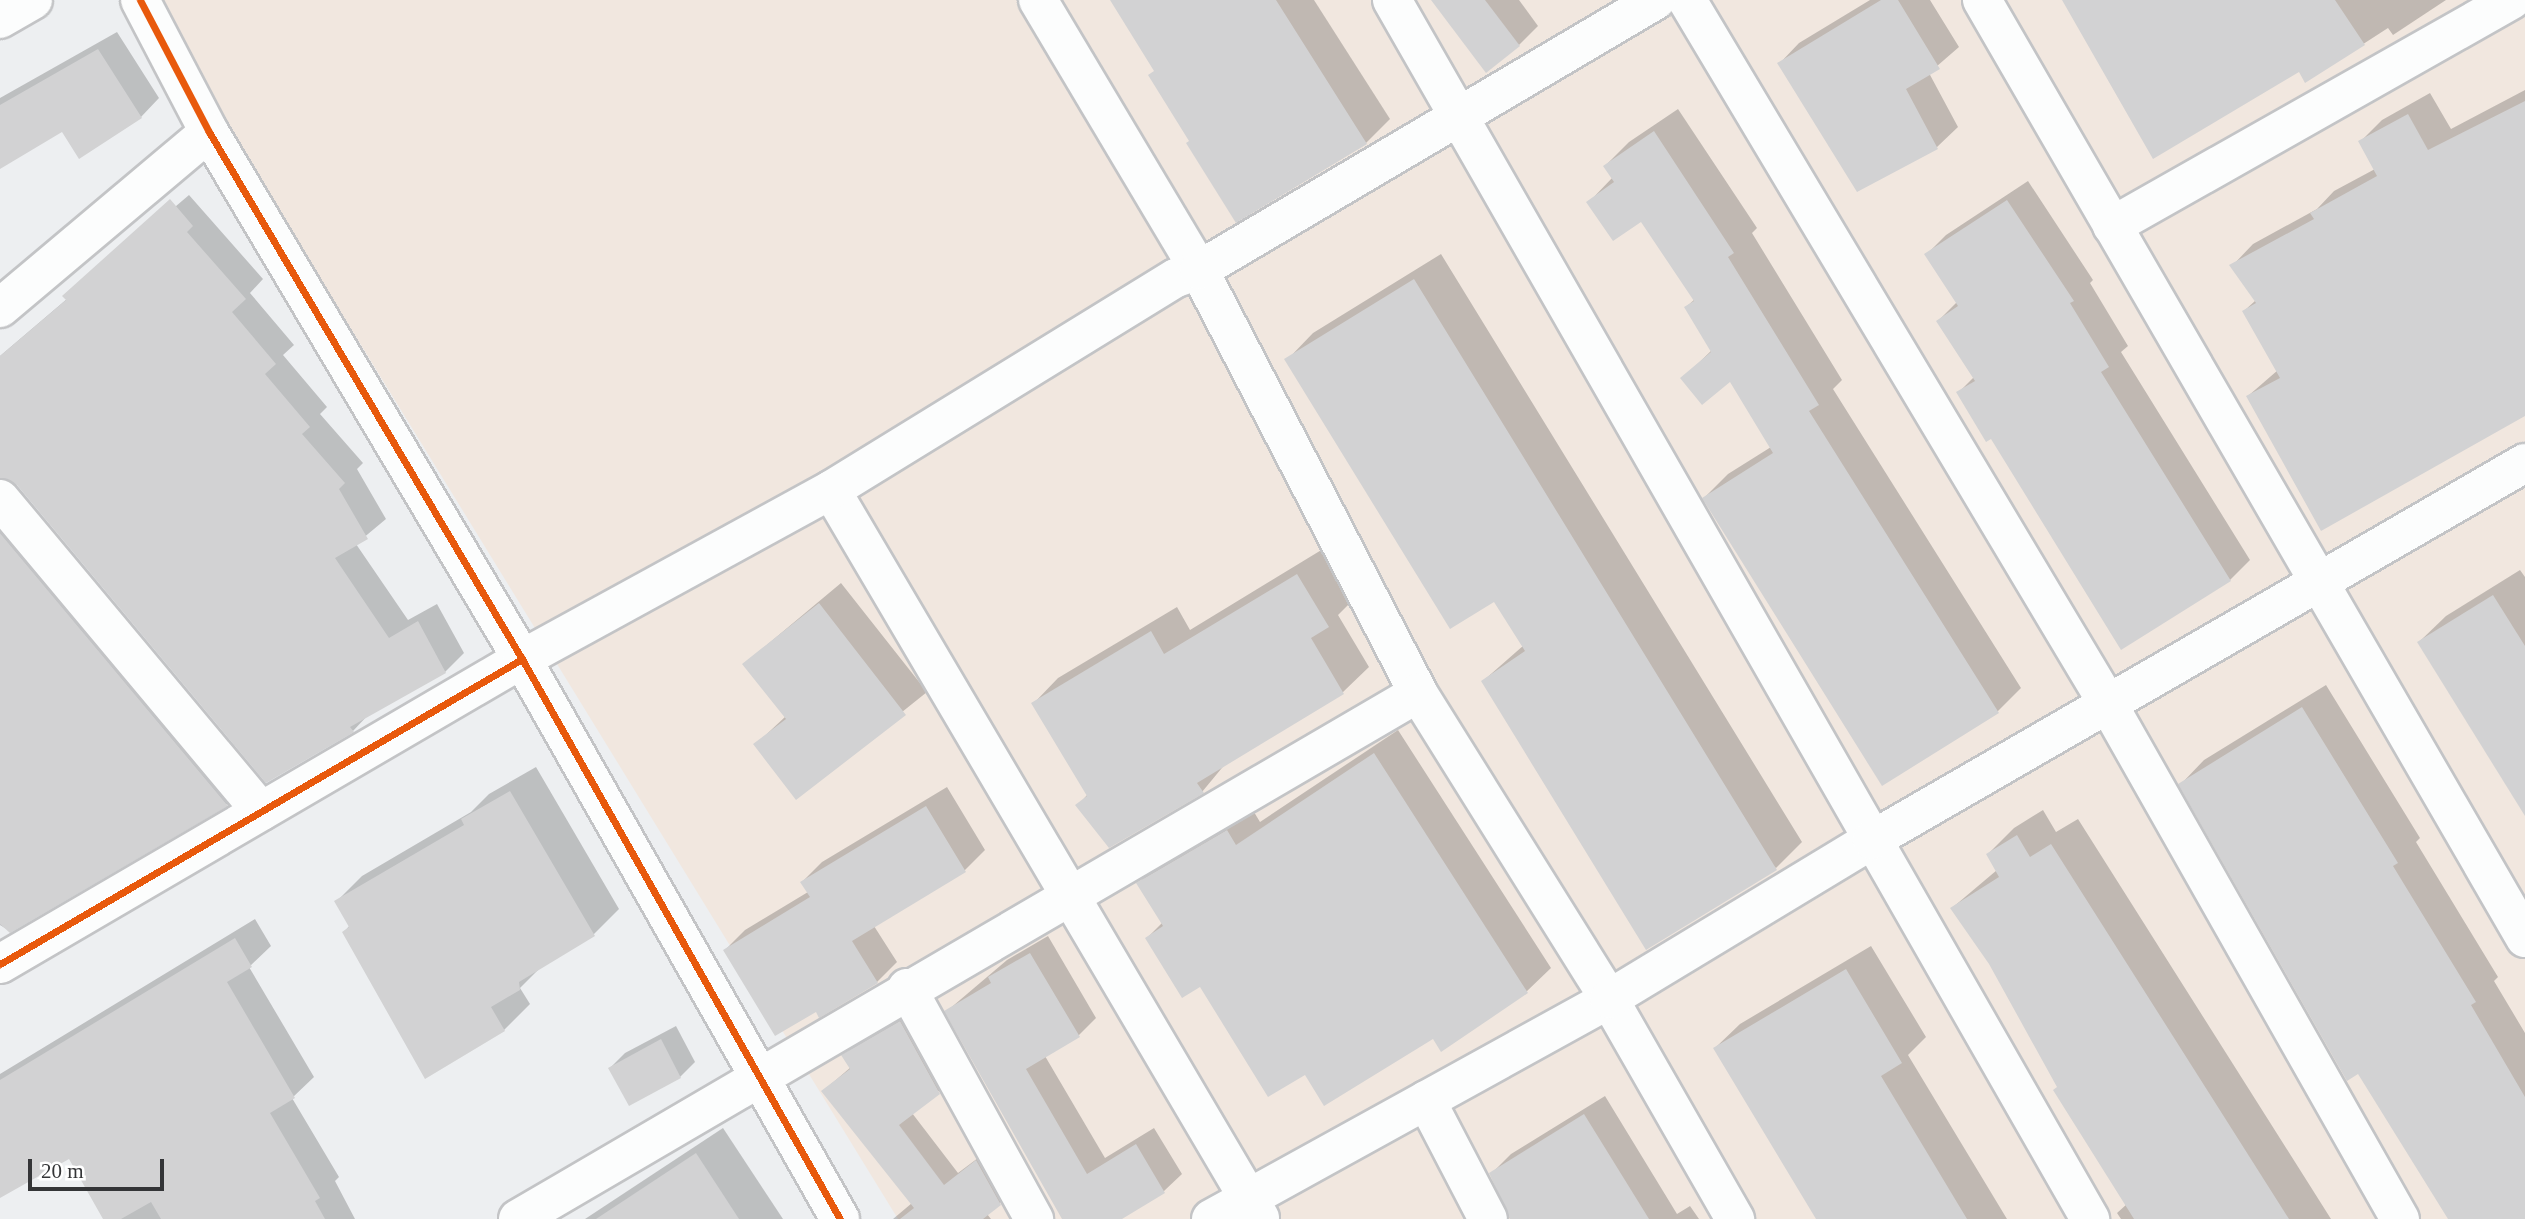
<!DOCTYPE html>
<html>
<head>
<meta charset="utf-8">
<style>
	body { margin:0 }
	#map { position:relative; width:2525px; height:1219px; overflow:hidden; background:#edeff1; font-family:Georgia,serif }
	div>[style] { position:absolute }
	.industrial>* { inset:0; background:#f1e7df }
	.shadow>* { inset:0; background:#0003 }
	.building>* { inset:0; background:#d2d2d3 }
	.roads { filter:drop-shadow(2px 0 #c3c4c6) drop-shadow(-2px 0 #c3c4c6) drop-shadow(0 2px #c3c4c6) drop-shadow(0 -2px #c3c4c6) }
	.minor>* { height:38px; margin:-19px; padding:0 19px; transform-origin:19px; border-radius:19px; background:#fcfdfd }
	.cycleway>* { height:7px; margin:-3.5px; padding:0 3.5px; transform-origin:3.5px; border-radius:3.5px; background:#e8590c }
	span { translate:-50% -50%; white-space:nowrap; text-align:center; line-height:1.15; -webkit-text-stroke:5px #fff; paint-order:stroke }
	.scale { position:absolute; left:28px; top:1159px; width:136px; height:32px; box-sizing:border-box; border:4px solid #343537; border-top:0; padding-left:9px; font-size:21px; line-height:24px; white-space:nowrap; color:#343537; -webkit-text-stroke:5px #fff; paint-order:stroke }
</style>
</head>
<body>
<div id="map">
	<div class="industrial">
		<div style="clip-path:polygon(149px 0,2525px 0,2525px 1219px,898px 1219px)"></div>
	</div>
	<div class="shadow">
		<div style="clip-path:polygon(1112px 0,1314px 0,1390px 119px,1366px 143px,1156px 69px)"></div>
		<div style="clip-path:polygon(1433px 0,1519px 0,1538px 26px,1519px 45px)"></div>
		<div style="clip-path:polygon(1870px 0,1930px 0,1959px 47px,1929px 73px,1958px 127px,1937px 147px,1858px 189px,1779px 64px,1799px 43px)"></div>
		<div style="clip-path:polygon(2065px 0,2446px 0,2393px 35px,2388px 28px,2306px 81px,2299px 70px)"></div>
		<div style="clip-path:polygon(117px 32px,159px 98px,141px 117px,62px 130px,0 167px,0 98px)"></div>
		<div style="clip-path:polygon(2525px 90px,2525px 415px,2248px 396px,2278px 370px,2244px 311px,2256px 300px,2232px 266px,2253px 244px,2317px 209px,2334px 191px,2375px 169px,2360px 142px,2382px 120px,2430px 93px,2451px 129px)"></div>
		<div style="clip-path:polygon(1678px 109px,1757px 228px,1752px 233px,1842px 380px,1833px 389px,2021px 688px,1997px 712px,1704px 498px,1728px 474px,1771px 447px,1730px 379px,1683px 378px,1712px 350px,1686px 307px,1695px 299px,1642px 220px,1589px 202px,1613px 177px,1605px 166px,1629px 142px)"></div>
		<div style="clip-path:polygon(2028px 181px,2093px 280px,2090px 283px,2128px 346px,2121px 352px,2250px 560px,2230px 580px,1991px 437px,1958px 393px,1974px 377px,1938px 321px,1957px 302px,1926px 255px,1946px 235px)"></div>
		<div style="clip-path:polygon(189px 195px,263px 279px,250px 293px,294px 345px,283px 355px,327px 407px,320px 414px,363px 463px,357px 469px,386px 519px,356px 544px,408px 620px,437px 604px,464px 653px,445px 672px,369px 714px,353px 731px,18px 483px,0 477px,0 356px)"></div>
		<div style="clip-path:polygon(1441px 254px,1802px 842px,1776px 868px,1483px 681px,1524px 645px,1495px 600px,1287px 360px,1313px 333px)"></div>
		<div style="clip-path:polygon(0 487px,245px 786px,227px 804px,10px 931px,0 925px)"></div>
		<div style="clip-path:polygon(1323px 549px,1353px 600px,1338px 615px,1369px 667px,1343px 692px,1226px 763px,1202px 792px,1078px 805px,1088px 794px,1033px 704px,1058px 678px,1177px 607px,1190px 630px)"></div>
		<div style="clip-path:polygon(2520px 570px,2525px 577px,2525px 813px,2419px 642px,2446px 616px)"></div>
		<div style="clip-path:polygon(841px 583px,927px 692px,796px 797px,756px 744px,786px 716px,744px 664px)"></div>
		<div style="clip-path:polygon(2326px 685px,2420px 838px,2416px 842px,2498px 977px,2494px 981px,2525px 1033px,2525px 1219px,2450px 1219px,2181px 784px,2204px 760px)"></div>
		<div style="clip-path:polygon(1398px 730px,1551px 968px,1526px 992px,1433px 1037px,1305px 1072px,1147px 938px,1163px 922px,1138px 884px,1162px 859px,1251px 807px,1260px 822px)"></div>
		<div style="clip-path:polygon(536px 767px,619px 909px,593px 935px,541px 967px,520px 988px,530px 1004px,504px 1030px,344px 932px,350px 925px,336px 902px,362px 876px,471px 812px,489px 794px)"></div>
		<div style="clip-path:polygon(947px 787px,985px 850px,965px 870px,874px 926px,897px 962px,877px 982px,816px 1009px,725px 950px,745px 930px,808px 892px,802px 882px,822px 862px)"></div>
		<div style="clip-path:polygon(2043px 810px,2056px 832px,2078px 819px,2331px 1219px,2121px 1219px,2117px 1213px,2127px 1204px,1990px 963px,1952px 908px,1997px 870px,1988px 854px,2014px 828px)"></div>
		<div style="clip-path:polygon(255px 919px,271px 946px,249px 967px,314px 1077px,292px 1098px,339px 1177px,335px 1181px,355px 1219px,105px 1219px,69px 1156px,0 1196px,0 1074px)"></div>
		<div style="clip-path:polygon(1048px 936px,1096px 1018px,1079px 1035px,1045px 1056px,1105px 1158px,1154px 1128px,1182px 1174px,1164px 1191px,1115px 1219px,1063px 1219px,947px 1011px,1007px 960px)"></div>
		<div style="clip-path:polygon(1871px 946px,1926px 1037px,1908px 1055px,2007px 1219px,1818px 1219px,1715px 1048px,1740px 1024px)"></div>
		<div style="clip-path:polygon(913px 1010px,952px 1080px,912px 1113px,958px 1173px,990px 1149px,1013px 1191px,987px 1214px,991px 1219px,893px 1219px,912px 1203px,823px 1091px,851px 1067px,844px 1056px,856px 1043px)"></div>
		<div style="clip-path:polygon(676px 1026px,695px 1062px,680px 1077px,610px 1068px,625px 1053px)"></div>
		<div style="clip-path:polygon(1605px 1096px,1677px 1214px,1690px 1206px,1699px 1219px,1510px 1219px,1491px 1174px,1511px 1154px)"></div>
		<div style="clip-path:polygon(723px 1128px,783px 1219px,585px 1219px)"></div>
	</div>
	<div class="building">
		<div style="clip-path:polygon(1110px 0,1276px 0,1367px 144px,1236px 223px,1186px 143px,1189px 141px,1148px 75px,1154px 71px)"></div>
		<div style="clip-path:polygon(1431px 0,1485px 0,1520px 46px,1486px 73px)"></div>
		<div style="clip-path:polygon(1881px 0,1898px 0,1940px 69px,1906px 89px,1938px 149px,1857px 192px,1777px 63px)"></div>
		<div style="clip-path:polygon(2062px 0,2335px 0,2365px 45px,2305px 83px,2299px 72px,2153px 159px)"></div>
		<div style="clip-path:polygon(98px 49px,142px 118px,79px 159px,62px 132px,0 169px,0 105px)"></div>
		<div style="clip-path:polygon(2525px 101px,2525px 416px,2321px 531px,2246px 396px,2280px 378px,2242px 311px,2256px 303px,2229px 265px,2314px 219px,2310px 213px,2377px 176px,2358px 141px,2408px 114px,2428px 150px)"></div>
		<div style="clip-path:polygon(1654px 131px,1734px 253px,1728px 257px,1819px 405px,1809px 411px,1999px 713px,1882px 786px,1702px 498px,1773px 453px,1730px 382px,1702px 405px,1680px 378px,1711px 352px,1684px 307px,1694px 301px,1641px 222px,1613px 241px,1586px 202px,1614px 182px,1603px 166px)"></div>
		<div style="clip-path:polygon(170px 199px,193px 226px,187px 232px,246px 299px,232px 312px,276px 364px,265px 374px,310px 427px,302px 434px,345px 483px,339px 489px,368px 539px,335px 558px,389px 638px,418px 621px,446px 673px,350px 727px,354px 732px,266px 783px,17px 485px,0 478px,0 356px,66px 300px,62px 296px)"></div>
		<div style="clip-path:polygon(2007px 200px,2074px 301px,2070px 303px,2109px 367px,2101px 372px,2231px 581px,2121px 650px,1991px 439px,1986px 442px,1956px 392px,1975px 381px,1936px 321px,1958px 306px,1924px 254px)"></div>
		<div style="clip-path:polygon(1414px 279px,1777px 870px,1646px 950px,1481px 681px,1525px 651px,1494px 602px,1450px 629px,1284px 359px)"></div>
		<div style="clip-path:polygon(0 533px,228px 806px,10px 933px,0 924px)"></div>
		<div style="clip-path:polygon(1297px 574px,1329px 627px,1311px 638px,1344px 694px,1197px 783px,1204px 793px,1109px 848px,1075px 805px,1087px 796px,1031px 703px,1151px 631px,1164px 654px)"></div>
		<div style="clip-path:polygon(2493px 595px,2525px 646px,2525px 816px,2417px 642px)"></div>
		<div style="clip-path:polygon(819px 603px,906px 715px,796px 800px,753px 744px,786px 719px,742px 664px)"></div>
		<div style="clip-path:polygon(2302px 707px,2398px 863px,2393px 866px,2476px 1002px,2471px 1005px,2525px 1097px,2525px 1219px,2448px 1219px,2358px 1074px,2347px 1081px,2178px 784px)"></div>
		<div style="clip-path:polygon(1374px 753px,1528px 993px,1441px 1052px,1433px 1039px,1324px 1106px,1305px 1075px,1268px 1097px,1200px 987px,1182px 998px,1145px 938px,1163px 926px,1136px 883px,1227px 830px,1236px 845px)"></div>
		<div style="clip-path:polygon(510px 791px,595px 936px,519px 982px,520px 990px,491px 1007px,505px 1031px,425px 1079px,342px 932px,349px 927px,334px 901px,464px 825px,461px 819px)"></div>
		<div style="clip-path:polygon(926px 806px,966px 872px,852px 941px,878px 983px,819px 1018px,816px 1012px,775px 1036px,723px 950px,810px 897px,800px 882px)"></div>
		<div style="clip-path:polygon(2017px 835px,2030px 857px,2051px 844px,2289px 1219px,2134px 1219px,2053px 1090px,2057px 1087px,1989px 964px,1950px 908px,1999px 877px,1986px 854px)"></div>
		<div style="clip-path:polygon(235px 938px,252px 967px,227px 982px,295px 1098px,270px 1113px,320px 1198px,315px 1201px,325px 1219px,161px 1219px,151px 1202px,121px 1219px,103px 1219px,69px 1159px,0 1198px,0 1080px)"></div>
		<div style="clip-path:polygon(1030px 953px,1080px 1037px,1026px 1069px,1087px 1174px,1136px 1144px,1165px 1193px,1122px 1219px,1062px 1219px,944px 1011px,991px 983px,988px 977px)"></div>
		<div style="clip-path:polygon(1846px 969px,1902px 1063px,1881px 1076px,1967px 1219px,1816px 1219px,1713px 1048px)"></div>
		<div style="clip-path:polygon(900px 1021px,940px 1094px,899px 1125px,944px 1185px,976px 1160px,1001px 1205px,983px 1219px,900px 1219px,914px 1208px,821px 1091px,850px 1069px,841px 1055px)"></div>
		<div style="clip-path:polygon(661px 1039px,681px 1078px,629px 1106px,608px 1068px)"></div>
		<div style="clip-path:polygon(1584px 1114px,1649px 1219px,1510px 1219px,1489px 1173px)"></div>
		<div style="clip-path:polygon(696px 1153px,739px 1219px,596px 1219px)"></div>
	</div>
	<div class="roads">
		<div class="minor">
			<div style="left:140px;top:0;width:149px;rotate:62.4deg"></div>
			<div style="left:209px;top:132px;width:613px;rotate:59.29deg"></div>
			<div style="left:522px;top:659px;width:644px;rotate:60.41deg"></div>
			<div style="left:1038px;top:0;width:314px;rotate:59.2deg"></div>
			<div style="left:1199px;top:270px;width:476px;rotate:62.6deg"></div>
			<div style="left:1418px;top:693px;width:361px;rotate:58deg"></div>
			<div style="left:1609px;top:999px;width:254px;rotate:60.2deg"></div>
			<div style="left:1392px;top:0;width:1405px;rotate:60.2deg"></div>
			<div style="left:1687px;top:0;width:820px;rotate:59.12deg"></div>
			<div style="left:2108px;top:704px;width:592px;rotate:60.45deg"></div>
			<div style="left:1982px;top:0;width:1084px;rotate:59.93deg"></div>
			<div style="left:0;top:19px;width:38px;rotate:-30deg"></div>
			<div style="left:2112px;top:226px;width:459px;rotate:-29.5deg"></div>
			<div style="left:0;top:308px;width:273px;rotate:-40.1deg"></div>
			<div style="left:831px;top:490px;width:845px;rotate:59.49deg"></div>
			<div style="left:0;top:499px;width:407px;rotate:50.1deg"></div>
			<div style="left:0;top:964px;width:605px;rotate:-30.3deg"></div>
			<div style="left:522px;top:659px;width:352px;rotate:-28.7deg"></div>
			<div style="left:831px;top:490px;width:405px;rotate:-31.6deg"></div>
			<div style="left:1176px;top:278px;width:24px;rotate:-19deg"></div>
			<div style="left:1199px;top:270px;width:531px;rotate:-30.58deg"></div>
			<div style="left:907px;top:988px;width:264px;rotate:61.2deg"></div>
			<div style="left:1426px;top:1100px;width:134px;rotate:62.5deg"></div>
			<div style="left:518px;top:1219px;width:1042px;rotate:-30.3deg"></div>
			<div style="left:1211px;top:1219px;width:455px;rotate:-28.9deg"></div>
			<div style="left:1609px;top:999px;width:307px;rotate:-31.2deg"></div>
			<div style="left:1872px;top:840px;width:754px;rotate:-30deg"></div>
		</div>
	</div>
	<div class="cycleway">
		<div style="left:140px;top:0;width:149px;rotate:62.4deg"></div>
		<div style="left:209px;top:132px;width:613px;rotate:59.29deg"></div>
		<div style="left:522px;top:659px;width:644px;rotate:60.41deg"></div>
		<div style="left:0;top:964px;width:605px;rotate:-30.3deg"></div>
	</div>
	<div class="scale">20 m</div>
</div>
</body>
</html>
